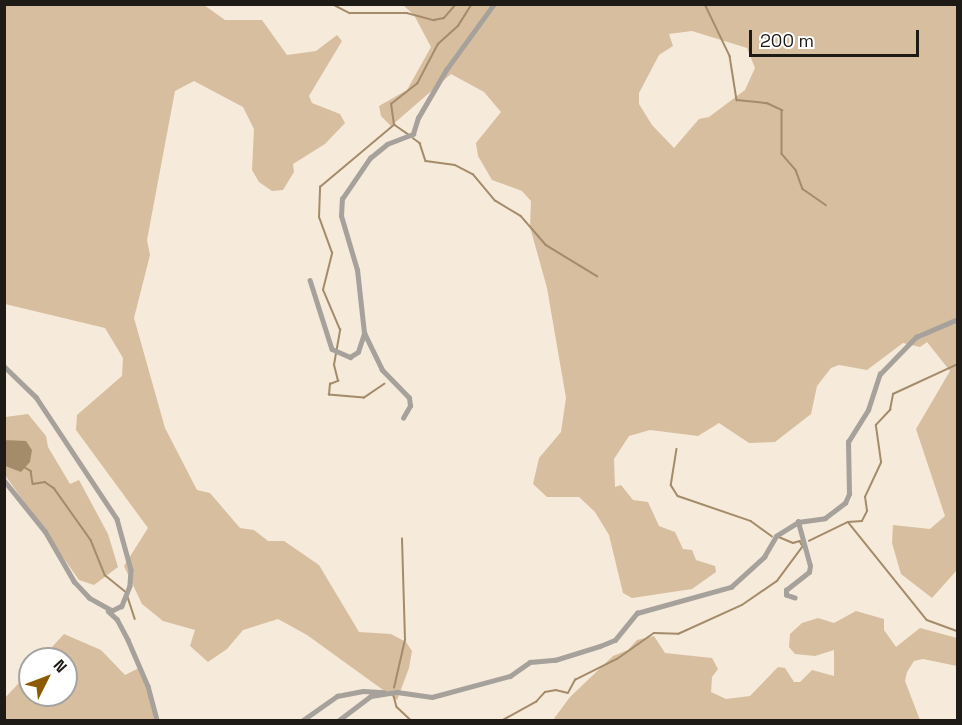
<!DOCTYPE html>
<html>
<head>
<meta charset="utf-8">
<style>
	body { margin:0 }
	#map { position:relative; width:962px; height:725px; overflow:hidden; background:#f6eadb; font-family:"Space Grotesk",sans-serif }
	div>[style] { position:absolute }
	.green>* { inset:0; background:#d7be9e }
	.water>* { inset:0; background:#a48b69 }
	.stream>* { height:1.5px; margin:-0.75px; padding:0 0.75px; transform-origin:0.75px; border-radius:0.75px; background:#a48b69 }
	.minor>* { height:4.5px; margin:-2.25px; padding:0 2.25px; transform-origin:2.25px; border-radius:2.25px; background:#a6a19b }
	span { translate:-50% -50%; white-space:nowrap; text-align:center; line-height:1.15; -webkit-text-stroke:6px #fff; paint-order:stroke }
	.frame { position:absolute; inset:0; border:6px solid #1e1a15; pointer-events:none }
	.north { position:absolute; left:18px; top:647px; width:60px; height:60px; box-sizing:border-box; background:#fff; border:2px solid #a5a3a1; border-radius:50%; rotate:48deg; font-size:16px; font-weight:700; line-height:24px; text-align:center; color:#1e1a15 }
	.north::after { content:''; display:block; margin:auto; width:21px; height:27px; background:#8a5b00; clip-path:polygon(50% 0,100% 100%,50% 72%,0 100%) }
	.scale { position:absolute; left:749px; top:30px; width:170px; height:27px; box-sizing:border-box; border:3px solid #1e1a15; border-top:0; padding-left:8px; font-size:18px; line-height:21px; white-space:nowrap; color:#1e1a15; -webkit-text-stroke:4px #fff; paint-order:stroke }
</style>
</head>
<body>
<div id="map">
	<div class="green">
		<div style="clip-path:polygon(4px 5px,204px 5px,225px 20px,262px 20px,287px 55px,316px 51px,337px 35px,342px 41px,309px 96px,312px 103px,340px 114px,345px 123px,325px 144px,293px 164px,294px 172px,283px 190px,272px 191px,259px 182px,252px 170px,254px 129px,243px 107px,194px 81px,175px 91px,147px 240px,150px 255px,134px 318px,165px 428px,197px 490px,210px 493px,240px 528px,254px 530px,268px 541px,284px 541px,319px 565px,359px 632px,391px 634px,406px 642px,412px 651px,409px 668px,397px 700px,307px 635px,278px 619px,243px 630px,227px 649px,208px 662px,190px 646px,195px 630px,163px 621px,142px 604px,124px 566px,148px 528px,76px 430px,77px 415px,122px 376px,123px 358px,105px 328px,5px 304px)"></div>
		<div style="clip-path:polygon(evenodd,403px 5px,957px 5px,957px 570px,932px 598px,901px 574px,892px 543px,893px 525px,930px 529px,945px 516px,916px 429px,950px 371px,927px 342px,920px 347px,903px 343px,867px 370px,839px 365px,831px 368px,817px 386px,811px 414px,775px 442px,749px 443px,719px 423px,698px 436px,650px 430px,629px 436px,614px 459px,615px 487px,621px 485px,633px 500px,648px 502px,659px 526px,675px 532px,683px 549px,692px 550px,696px 560px,715px 566px,716px 572px,692px 589px,632px 598px,623px 593px,609px 535px,595px 512px,579px 497px,547px 497px,533px 484px,539px 458px,561px 432px,566px 398px,547px 288px,530px 227px,531px 201px,522px 191px,492px 180px,478px 156px,476px 143px,501px 112px,484px 92px,451px 74px,391px 126px,381px 116px,379px 106px,407px 90px,431px 47px,414px 15px,403px 5px,692px 31px,747px 48px,755px 68px,745px 90px,709px 117px,699px 119px,674px 148px,652px 125px,639px 104px,639px 93px,659px 55px,673px 46px,669px 34px,692px 31px)"></div>
		<div style="clip-path:polygon(28px 414px,46px 436px,48px 447px,70px 484px,79px 480px,108px 534px,118px 567px,94px 585px,79px 580px,5px 475px,4px 466px,11px 468px,18px 442px,4px 440px,5px 417px)"></div>
		<div style="clip-path:polygon(856px 611px,884px 619px,884px 630px,896px 647px,920px 628px,957px 638px,957px 666px,923px 659px,914px 661px,907px 672px,905px 681px,920px 720px,553px 720px,570px 697px,613px 656px,628px 650px,637px 640px,654px 636px,665px 653px,712px 658px,718px 669px,712px 677px,711px 692px,726px 699px,750px 696px,778px 667px,785px 668px,794px 682px,800px 682px,812px 670px,834px 676px,834px 650px,815px 656px,795px 654px,789px 647px,790px 634px,802px 623px,818px 618px,834px 623px)"></div>
		<div style="clip-path:polygon(64px 634px,101px 650px,125px 675px,139px 668px,157px 720px,5px 720px,4px 699px,30px 671px,30px 695px,66px 695px,66px 659px,41px 659px)"></div>
	</div>
	<div class="water">
		<div style="clip-path:polygon(4px 440px,26px 441px,32px 450px,30px 462px,21px 472px,5px 466px)"></div>
	</div>
	<div class="stream">
		<div style="left:332px;top:4px;width:20px;rotate:27deg"></div>
		<div style="left:350px;top:13px;width:57px"></div>
		<div style="left:407px;top:13px;width:28px;rotate:15deg"></div>
		<div style="left:434px;top:20px;width:10px;rotate:-11deg"></div>
		<div style="left:444px;top:18px;width:18px;rotate:-49deg"></div>
		<div style="left:705px;top:4px;width:58px;rotate:64.3deg"></div>
		<div style="left:730px;top:56px;width:45px;rotate:81deg"></div>
		<div style="left:737px;top:100px;width:30px;rotate:6deg"></div>
		<div style="left:767px;top:103px;width:17px;rotate:25deg"></div>
		<div style="left:782px;top:110px;width:44px;rotate:90deg"></div>
		<div style="left:782px;top:154px;width:21px;rotate:49deg"></div>
		<div style="left:796px;top:170px;width:20px;rotate:70deg"></div>
		<div style="left:803px;top:189px;width:28px;rotate:35deg"></div>
		<div style="left:395px;top:125px;width:16px;rotate:35deg"></div>
		<div style="left:413px;top:138px;width:9px;rotate:36deg"></div>
		<div style="left:420px;top:143px;width:19px;rotate:72deg"></div>
		<div style="left:426px;top:161px;width:29px;rotate:8deg"></div>
		<div style="left:455px;top:165px;width:20px;rotate:27deg"></div>
		<div style="left:473px;top:174px;width:35px;rotate:50deg"></div>
		<div style="left:496px;top:201px;width:29px;rotate:31deg"></div>
		<div style="left:521px;top:216px;width:38px;rotate:49deg"></div>
		<div style="left:546px;top:245px;width:60px;rotate:31.3deg"></div>
		<div style="left:385px;top:384px;width:25px;rotate:146deg"></div>
		<div style="left:364px;top:398px;width:35px;rotate:-175deg"></div>
		<div style="left:329px;top:395px;width:11px;rotate:-85deg"></div>
		<div style="left:330px;top:384px;width:9px;rotate:-21deg"></div>
		<div style="left:338px;top:381px;width:16px;rotate:-104deg"></div>
		<div style="left:334px;top:365px;width:36px;rotate:-80deg"></div>
		<div style="left:340px;top:330px;width:43px;rotate:-113deg"></div>
		<div style="left:323px;top:290px;width:38px;rotate:-76deg"></div>
		<div style="left:332px;top:253px;width:37px;rotate:-110deg"></div>
		<div style="left:319px;top:218px;width:31px;rotate:-88deg"></div>
		<div style="left:320px;top:187px;width:97px;rotate:-40deg"></div>
		<div style="left:394px;top:125px;width:21px;rotate:-98deg"></div>
		<div style="left:391px;top:104px;width:33px;rotate:-38deg"></div>
		<div style="left:417px;top:84px;width:45px;rotate:-62.3deg"></div>
		<div style="left:438px;top:44px;width:27px;rotate:-42deg"></div>
		<div style="left:458px;top:26px;width:26px;rotate:-58deg"></div>
		<div style="left:677px;top:449px;width:36px;rotate:99deg"></div>
		<div style="left:671px;top:485px;width:13px;rotate:58deg"></div>
		<div style="left:678px;top:496px;width:77px;rotate:18.9deg"></div>
		<div style="left:751px;top:521px;width:26px;rotate:36deg"></div>
		<div style="left:24px;top:467px;width:8px;rotate:30deg"></div>
		<div style="left:31px;top:471px;width:13px;rotate:81deg"></div>
		<div style="left:33px;top:484px;width:12px;rotate:-9deg"></div>
		<div style="left:45px;top:482px;width:11px;rotate:34deg"></div>
		<div style="left:54px;top:488px;width:64px;rotate:54.6deg"></div>
		<div style="left:91px;top:540px;width:38px;rotate:68deg"></div>
		<div style="left:105px;top:575px;width:27px;rotate:39deg"></div>
		<div style="left:849px;top:523px;width:124px;rotate:51.2deg"></div>
		<div style="left:927px;top:620px;width:33px;rotate:20deg"></div>
		<div style="left:779px;top:537px;width:15px;rotate:23deg"></div>
		<div style="left:793px;top:543px;width:7px;rotate:-16deg"></div>
		<div style="left:800px;top:541px;width:4px;rotate:63deg"></div>
		<div style="left:809px;top:541px;width:43px;rotate:-26deg"></div>
		<div style="left:848px;top:522px;width:14px;rotate:-4deg"></div>
		<div style="left:862px;top:521px;width:11px;rotate:-63deg"></div>
		<div style="left:867px;top:511px;width:14px;rotate:-98deg"></div>
		<div style="left:865px;top:497px;width:38px;rotate:-65deg"></div>
		<div style="left:881px;top:462px;width:37px;rotate:-98deg"></div>
		<div style="left:876px;top:425px;width:21px;rotate:-47deg"></div>
		<div style="left:890px;top:410px;width:16px;rotate:-79deg"></div>
		<div style="left:893px;top:394px;width:72px;rotate:-24.8deg"></div>
		<div style="left:128px;top:597px;width:23px;rotate:72deg"></div>
		<div style="left:394px;top:688px;width:49px;rotate:-77.1deg"></div>
		<div style="left:405px;top:640px;width:101px;rotate:-91.7deg"></div>
		<div style="left:394px;top:696px;width:11px;rotate:75deg"></div>
		<div style="left:397px;top:707px;width:19px;rotate:43deg"></div>
		<div style="left:503px;top:720px;width:38px;rotate:-29deg"></div>
		<div style="left:536px;top:702px;width:13px;rotate:-48deg"></div>
		<div style="left:545px;top:692px;width:11px;rotate:-10deg"></div>
		<div style="left:556px;top:690px;width:12px;rotate:14deg"></div>
		<div style="left:568px;top:693px;width:15px;rotate:-62deg"></div>
		<div style="left:575px;top:680px;width:47px;rotate:-26.6deg"></div>
		<div style="left:617px;top:659px;width:45px;rotate:-35.1deg"></div>
		<div style="left:654px;top:633px;width:24px;rotate:2deg"></div>
		<div style="left:678px;top:634px;width:70px;rotate:-24.4deg"></div>
		<div style="left:742px;top:605px;width:42px;rotate:-34.4deg"></div>
		<div style="left:777px;top:581px;width:44px;rotate:-53.4deg"></div>
	</div>
	<div class="minor">
		<div style="left:310px;top:280px;width:72px;rotate:72.3deg"></div>
		<div style="left:332px;top:349px;width:20px;rotate:24deg"></div>
		<div style="left:350px;top:357px;width:9px;rotate:-32deg"></div>
		<div style="left:358px;top:352px;width:20px;rotate:-72deg"></div>
		<div style="left:4px;top:366px;width:45px;rotate:44.1deg"></div>
		<div style="left:36px;top:397px;width:146px;rotate:56.4deg"></div>
		<div style="left:117px;top:519px;width:53px;rotate:74.6deg"></div>
		<div style="left:131px;top:570px;width:16px;rotate:94deg"></div>
		<div style="left:130px;top:586px;width:22px;rotate:112deg"></div>
		<div style="left:122px;top:606px;width:11px;rotate:153deg"></div>
		<div style="left:112px;top:611px;width:26px;rotate:-151deg"></div>
		<div style="left:89px;top:598px;width:22px;rotate:-133deg"></div>
		<div style="left:74px;top:582px;width:58px;rotate:-120.1deg"></div>
		<div style="left:45px;top:532px;width:65px;rotate:-128.8deg"></div>
		<div style="left:403px;top:418px;width:14px;rotate:-60deg"></div>
		<div style="left:410px;top:406px;width:8px;rotate:-97deg"></div>
		<div style="left:409px;top:398px;width:39px;rotate:-134deg"></div>
		<div style="left:382px;top:370px;width:41px;rotate:-115.9deg"></div>
		<div style="left:364px;top:333px;width:63px;rotate:-96.3deg"></div>
		<div style="left:357px;top:270px;width:56px;rotate:-106.5deg"></div>
		<div style="left:341px;top:216px;width:17px;rotate:-87deg"></div>
		<div style="left:342px;top:199px;width:50px;rotate:-55.7deg"></div>
		<div style="left:370px;top:158px;width:22px;rotate:-39deg"></div>
		<div style="left:387px;top:144px;width:28px;rotate:-21deg"></div>
		<div style="left:413px;top:134px;width:17px;rotate:-73deg"></div>
		<div style="left:418px;top:118px;width:56px;rotate:-59.7deg"></div>
		<div style="left:446px;top:70px;width:82px;rotate:-54deg"></div>
		<div style="left:795px;top:598px;width:9px;rotate:-162deg"></div>
		<div style="left:786px;top:595px;width:5px;rotate:-90deg"></div>
		<div style="left:786px;top:590px;width:29px;rotate:-38deg"></div>
		<div style="left:809px;top:572px;width:6px;rotate:-81deg"></div>
		<div style="left:810px;top:566px;width:46px;rotate:-105.3deg"></div>
		<div style="left:108px;top:611px;width:12px;rotate:42deg"></div>
		<div style="left:117px;top:619px;width:24px;rotate:62deg"></div>
		<div style="left:128px;top:640px;width:50px;rotate:66.5deg"></div>
		<div style="left:148px;top:686px;width:35px;rotate:75deg"></div>
		<div style="left:303px;top:720px;width:42px;rotate:-35.2deg"></div>
		<div style="left:337px;top:696px;width:26px;rotate:-11deg"></div>
		<div style="left:363px;top:691px;width:21px;rotate:3deg"></div>
		<div style="left:339px;top:720px;width:40px;rotate:-37deg"></div>
		<div style="left:371px;top:696px;width:26px;rotate:-9deg"></div>
		<div style="left:397px;top:692px;width:35px;rotate:8deg"></div>
		<div style="left:432px;top:697px;width:81px;rotate:-15.1deg"></div>
		<div style="left:510px;top:676px;width:24px;rotate:-35deg"></div>
		<div style="left:530px;top:662px;width:25px;rotate:-5deg"></div>
		<div style="left:555px;top:660px;width:47px;rotate:-17.3deg"></div>
		<div style="left:600px;top:646px;width:16px;rotate:-22deg"></div>
		<div style="left:615px;top:640px;width:35px;rotate:-51deg"></div>
		<div style="left:637px;top:613px;width:98px;rotate:-15.5deg"></div>
		<div style="left:731px;top:587px;width:45px;rotate:-42.3deg"></div>
		<div style="left:764px;top:557px;width:24px;rotate:-60deg"></div>
		<div style="left:776px;top:536px;width:26px;rotate:-32deg"></div>
		<div style="left:798px;top:522px;width:27px;rotate:-8deg"></div>
		<div style="left:825px;top:518px;width:25px;rotate:-37deg"></div>
		<div style="left:845px;top:503px;width:10px;rotate:-66deg"></div>
		<div style="left:849px;top:494px;width:52px;rotate:-91.1deg"></div>
		<div style="left:848px;top:442px;width:38px;rotate:-58deg"></div>
		<div style="left:868px;top:410px;width:38px;rotate:-72deg"></div>
		<div style="left:880px;top:374px;width:52px;rotate:-45.8deg"></div>
		<div style="left:916px;top:337px;width:46px;rotate:-23.2deg"></div>
	</div>
	<div class="frame"></div>
	<div class="north">N</div>
	<div class="scale">200 m</div>
</div>
</body>
</html>
